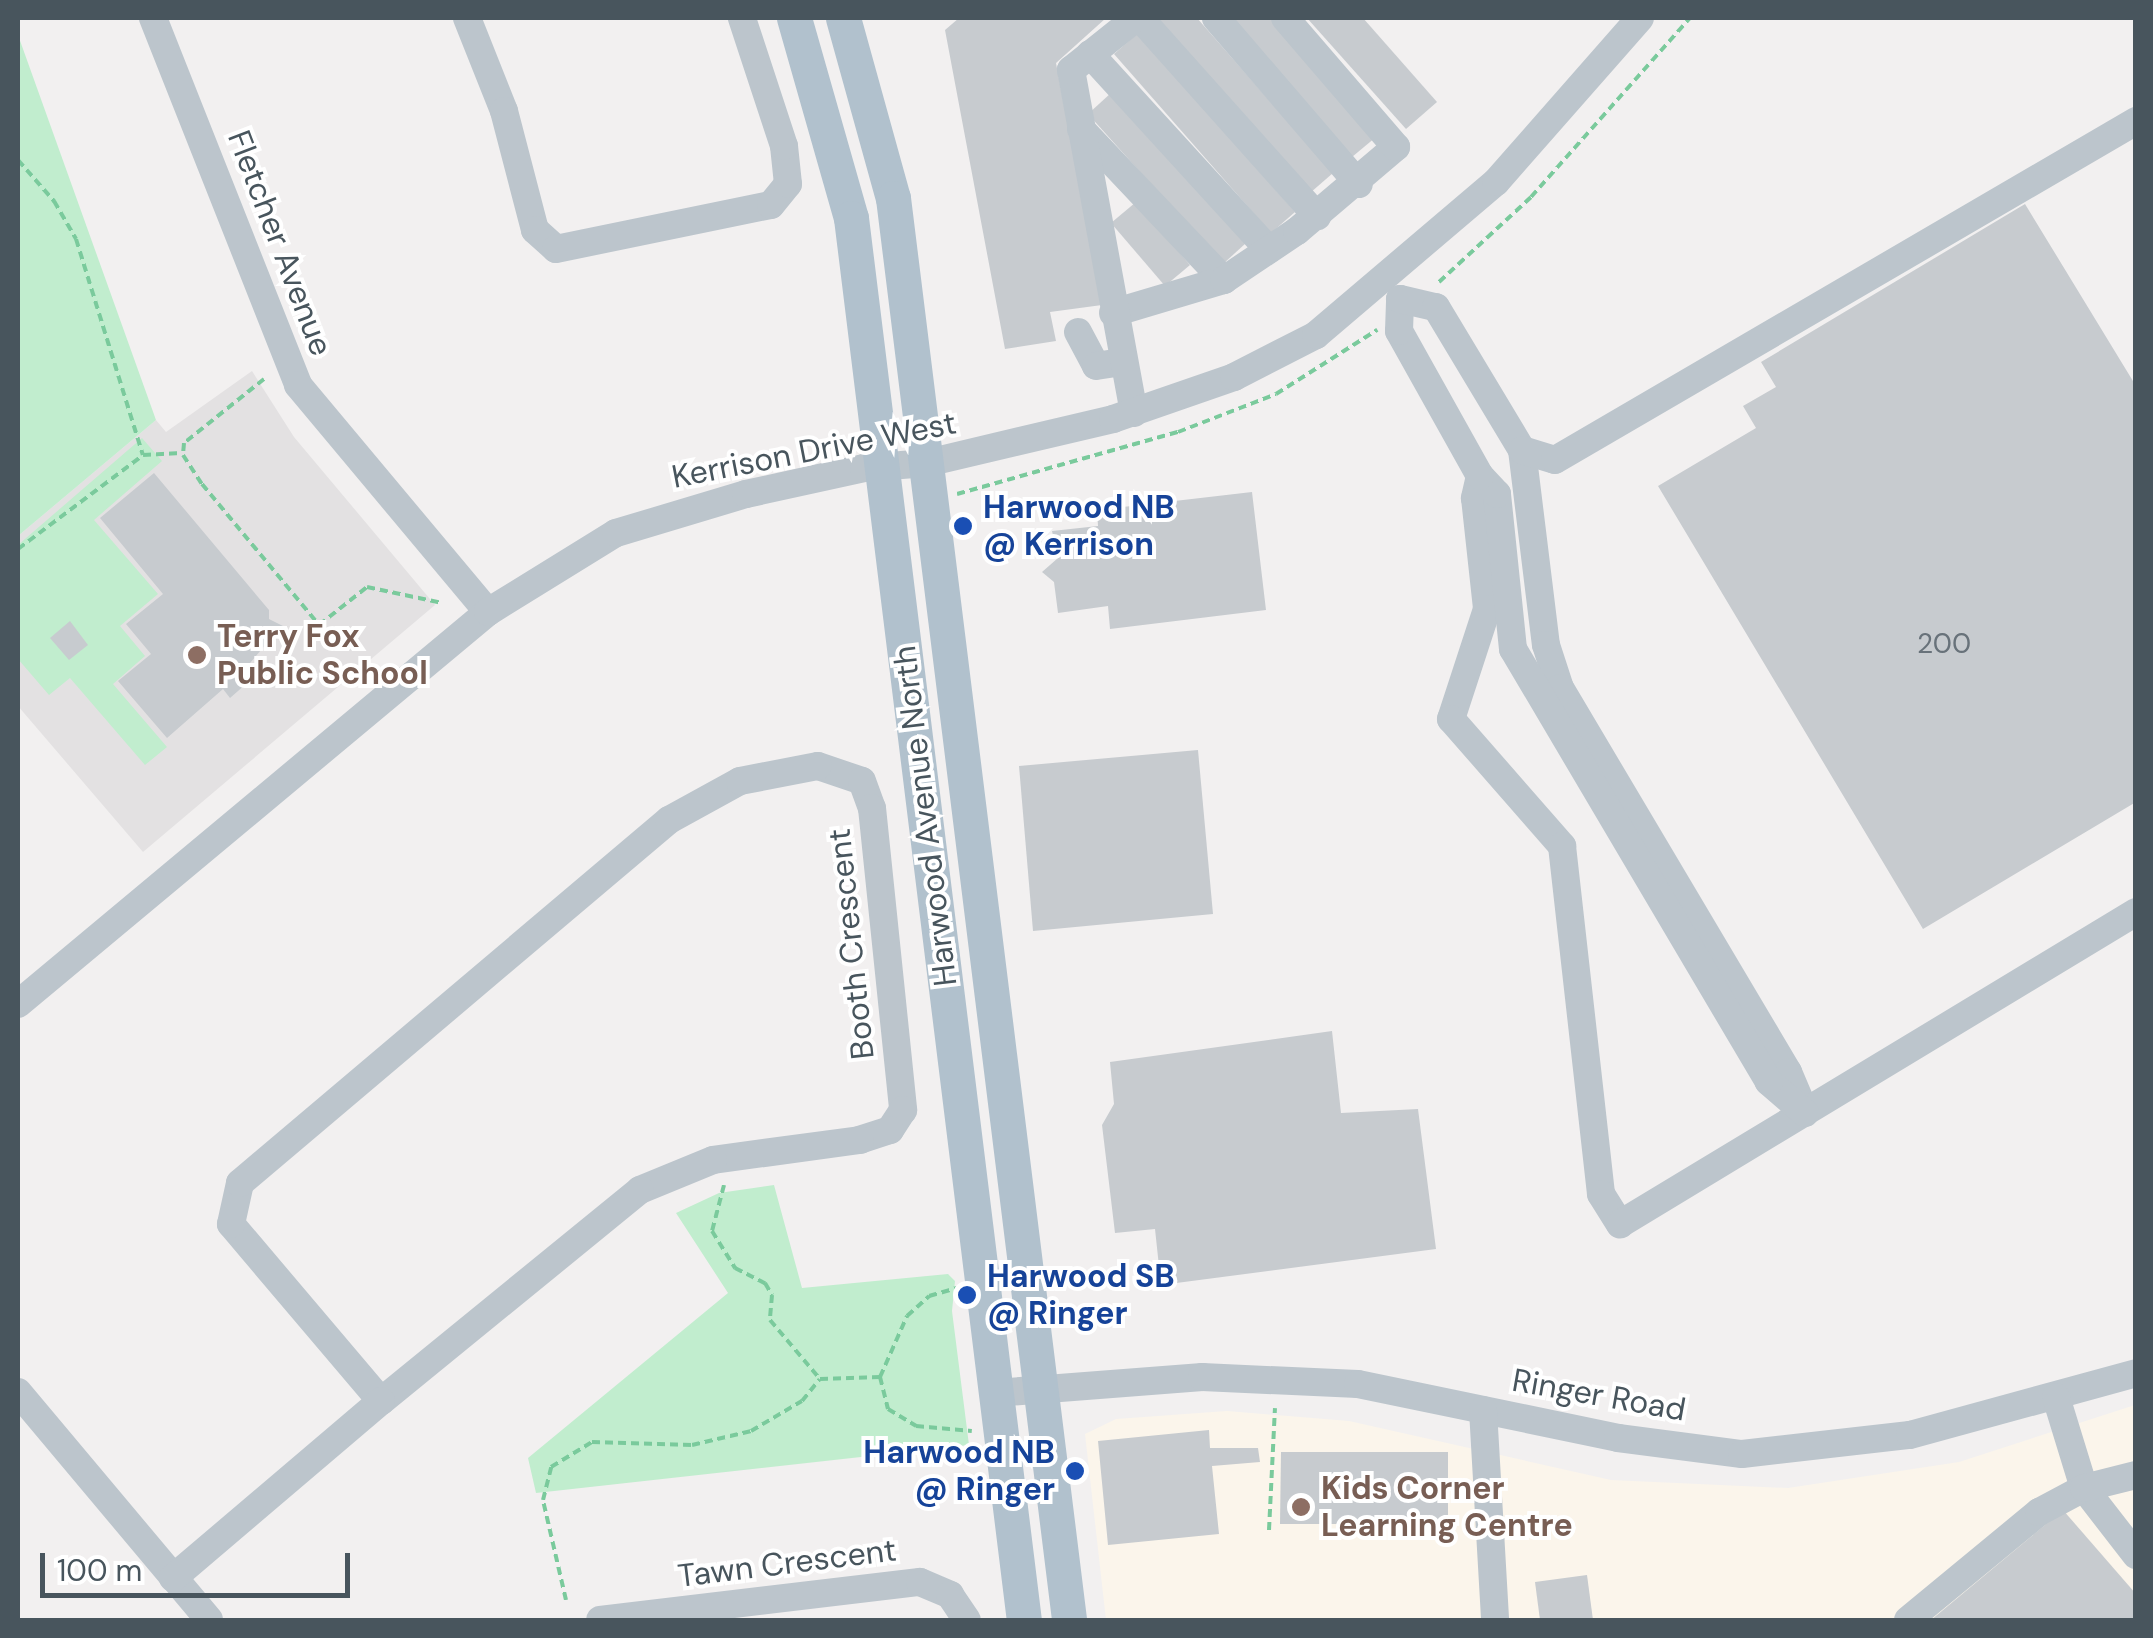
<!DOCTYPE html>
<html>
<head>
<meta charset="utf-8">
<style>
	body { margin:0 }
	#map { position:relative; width:2153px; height:1638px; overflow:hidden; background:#f2f0f0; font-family:"DM Sans",sans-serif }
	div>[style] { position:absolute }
	.commercial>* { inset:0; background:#fbf5eb }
	.education>* { inset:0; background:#e3e1e2 }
	.green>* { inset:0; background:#c1edce }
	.building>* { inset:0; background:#c7cbcf }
	.path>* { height:4px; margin-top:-2px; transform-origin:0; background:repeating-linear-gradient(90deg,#7aca9c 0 8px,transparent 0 13px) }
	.minor>* { height:28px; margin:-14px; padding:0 14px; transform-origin:14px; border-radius:14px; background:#bcc5cc }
	.major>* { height:35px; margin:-17.5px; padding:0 17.5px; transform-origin:17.5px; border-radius:17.5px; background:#b1c1cd }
	.dots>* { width:28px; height:28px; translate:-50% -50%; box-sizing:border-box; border:5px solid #fff; border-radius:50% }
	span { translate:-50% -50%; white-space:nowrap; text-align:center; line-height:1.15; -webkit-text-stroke:8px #fff; paint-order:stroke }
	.number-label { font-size:28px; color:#68727a }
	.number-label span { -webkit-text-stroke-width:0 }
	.street-label { font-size:32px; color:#48555d }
	.transit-label { font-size:32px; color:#164399; font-weight:700 }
	.left { translate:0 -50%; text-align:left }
	.right { translate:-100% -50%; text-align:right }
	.education-label { font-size:32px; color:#785e54; font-weight:700 }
	.frame { position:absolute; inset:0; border:20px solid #48555d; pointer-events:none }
	.scale { position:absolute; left:40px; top:1553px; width:310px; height:45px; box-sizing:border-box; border:5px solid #48555d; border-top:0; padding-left:12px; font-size:30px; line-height:35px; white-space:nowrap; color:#48555d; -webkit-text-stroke:8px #fff; paint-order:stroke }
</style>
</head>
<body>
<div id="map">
	<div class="commercial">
		<div style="clip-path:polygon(2135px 1405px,2135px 1620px,1106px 1620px,1085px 1434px,1116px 1419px,1227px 1411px,1349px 1421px,1611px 1480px,1788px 1488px,1959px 1462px)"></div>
	</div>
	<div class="education">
		<div style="clip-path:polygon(252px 371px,294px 437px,435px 605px,143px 852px,18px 706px,18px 536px,156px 420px,166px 432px)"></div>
	</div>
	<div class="green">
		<div style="clip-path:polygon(18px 35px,156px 420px,18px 536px)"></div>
		<div style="clip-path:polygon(142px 438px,162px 461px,94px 520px,158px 594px,120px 626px,145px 656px,113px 684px,167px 747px,145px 765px,70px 678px,49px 695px,18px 659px,18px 545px)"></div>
		<div style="clip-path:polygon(774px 1185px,802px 1288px,948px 1274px,955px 1281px,952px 1311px,969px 1445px,536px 1493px,528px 1458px,728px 1293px,676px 1213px,719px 1193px)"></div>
	</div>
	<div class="building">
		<div style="clip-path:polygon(959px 18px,1106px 18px,1056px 63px,1102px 305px,1050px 312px,1056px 341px,1005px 349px,945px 30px)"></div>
		<div style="clip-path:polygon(1157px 18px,1197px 18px,1333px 173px,1310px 193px)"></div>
		<div style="clip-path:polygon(1231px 18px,1273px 18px,1376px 137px,1352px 157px)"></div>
		<div style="clip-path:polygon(1307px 18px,1363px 18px,1437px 102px,1406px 129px)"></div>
		<div style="clip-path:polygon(1138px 33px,1295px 212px,1271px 233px,1114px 54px)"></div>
		<div style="clip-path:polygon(1111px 93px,1246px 243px,1223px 264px,1088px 114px)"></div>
		<div style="clip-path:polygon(1136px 202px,1190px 265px,1165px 286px,1111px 223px)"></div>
		<div style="clip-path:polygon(2025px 204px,2136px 386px,2136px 802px,1923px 929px,1658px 486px,1756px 428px,1743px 406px,1776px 387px,1761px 362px)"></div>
		<div style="clip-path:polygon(154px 473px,269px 610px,269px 619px,283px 626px,282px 637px,267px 643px,239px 676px,246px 684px,230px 698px,223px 689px,167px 738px,118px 681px,151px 654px,126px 624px,163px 594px,100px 518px)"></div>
		<div style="clip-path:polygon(1252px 492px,1266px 610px,1110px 629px,1108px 606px,1058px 613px,1054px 582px,1042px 572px,1058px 558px,1052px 531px,1098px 526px,1097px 510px)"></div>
		<div style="clip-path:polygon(70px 621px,88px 645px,69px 660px,50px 638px)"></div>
		<div style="clip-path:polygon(1198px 750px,1213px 914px,1033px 931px,1019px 766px)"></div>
		<div style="clip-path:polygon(1332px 1031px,1341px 1113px,1418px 1109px,1436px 1249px,1161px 1285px,1155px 1229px,1115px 1233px,1102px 1125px,1114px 1104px,1110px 1062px)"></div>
		<div style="clip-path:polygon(1209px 1430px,1210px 1448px,1258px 1448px,1260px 1462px,1212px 1466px,1219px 1534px,1108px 1545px,1098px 1441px)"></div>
		<div style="clip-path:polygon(1281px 1452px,1448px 1452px,1448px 1524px,1280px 1524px)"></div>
		<div style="clip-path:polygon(2063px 1510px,2136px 1594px,2136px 1620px,1931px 1620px)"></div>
		<div style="clip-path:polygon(1587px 1575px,1593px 1620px,1540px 1620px,1535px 1582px)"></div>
	</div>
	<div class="path">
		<div style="left:18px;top:160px;width:55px;rotate:48.7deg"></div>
		<div style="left:54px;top:201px;width:44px;rotate:59.9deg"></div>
		<div style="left:76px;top:239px;width:226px;rotate:72.8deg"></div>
		<div style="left:1439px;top:282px;width:125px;rotate:-42.7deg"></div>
		<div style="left:1531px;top:197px;width:239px;rotate:-48.4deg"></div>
		<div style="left:264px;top:379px;width:102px;rotate:141.3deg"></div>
		<div style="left:184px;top:443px;width:12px;rotate:95deg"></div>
		<div style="left:183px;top:455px;width:35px;rotate:57deg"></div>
		<div style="left:202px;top:484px;width:183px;rotate:50.3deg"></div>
		<div style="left:319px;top:625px;width:61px;rotate:-38.4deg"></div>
		<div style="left:367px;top:587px;width:77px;rotate:12deg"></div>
		<div style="left:957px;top:494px;width:230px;rotate:-15.7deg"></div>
		<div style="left:1178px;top:432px;width:105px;rotate:-21.2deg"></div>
		<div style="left:1276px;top:394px;width:120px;rotate:-32.4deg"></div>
		<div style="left:18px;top:549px;width:156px;rotate:-36.9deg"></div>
		<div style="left:143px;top:455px;width:38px;rotate:-3deg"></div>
		<div style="left:724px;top:1185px;width:48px;rotate:104.6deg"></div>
		<div style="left:712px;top:1231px;width:44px;rotate:58.1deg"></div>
		<div style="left:735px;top:1268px;width:34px;rotate:27deg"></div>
		<div style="left:765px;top:1283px;width:14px;rotate:60deg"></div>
		<div style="left:772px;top:1295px;width:25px;rotate:95deg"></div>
		<div style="left:770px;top:1320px;width:77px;rotate:49.7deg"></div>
		<div style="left:880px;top:1377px;width:67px;rotate:-66.1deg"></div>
		<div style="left:907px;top:1316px;width:30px;rotate:-42deg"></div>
		<div style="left:929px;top:1296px;width:29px;rotate:-16deg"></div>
		<div style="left:1269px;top:1530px;width:122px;rotate:-87.2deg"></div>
		<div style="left:566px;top:1600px;width:103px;rotate:-103deg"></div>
		<div style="left:543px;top:1500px;width:34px;rotate:-76deg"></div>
		<div style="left:551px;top:1467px;width:48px;rotate:-31.4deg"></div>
		<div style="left:592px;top:1442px;width:100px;rotate:1.7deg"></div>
		<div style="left:692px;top:1445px;width:61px;rotate:-13.3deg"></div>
		<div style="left:751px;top:1431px;width:59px;rotate:-30.5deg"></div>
		<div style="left:802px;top:1401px;width:28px;rotate:-51deg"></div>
		<div style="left:820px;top:1379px;width:60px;rotate:-1.9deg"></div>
		<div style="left:880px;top:1377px;width:33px;rotate:76deg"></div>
		<div style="left:888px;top:1409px;width:33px;rotate:31deg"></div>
		<div style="left:916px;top:1426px;width:56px;rotate:5.1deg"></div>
	</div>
	<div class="minor">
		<div style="left:153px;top:18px;width:395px;rotate:68.4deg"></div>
		<div style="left:298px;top:385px;width:296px;rotate:50.1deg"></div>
		<div style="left:467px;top:18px;width:100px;rotate:68.3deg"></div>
		<div style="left:504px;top:111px;width:123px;rotate:75.4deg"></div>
		<div style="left:535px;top:230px;width:28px;rotate:42deg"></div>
		<div style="left:556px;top:249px;width:219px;rotate:-11.6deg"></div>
		<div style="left:771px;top:205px;width:27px;rotate:-51deg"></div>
		<div style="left:788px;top:184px;width:38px;rotate:-96deg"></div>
		<div style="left:784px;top:146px;width:135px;rotate:-108.2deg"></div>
		<div style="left:1140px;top:18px;width:266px;rotate:48.2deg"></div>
		<div style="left:1216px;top:18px;width:219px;rotate:49.3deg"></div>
		<div style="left:1090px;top:54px;width:265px;rotate:47.6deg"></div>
		<div style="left:1081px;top:129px;width:208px;rotate:46.6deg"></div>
		<div style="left:1113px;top:313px;width:116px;rotate:-16.6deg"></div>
		<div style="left:1224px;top:280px;width:88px;rotate:-33.9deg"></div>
		<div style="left:1297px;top:231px;width:130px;rotate:-40.3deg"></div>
		<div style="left:1396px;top:147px;width:170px;rotate:-130.7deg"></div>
		<div style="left:1078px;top:332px;width:38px;rotate:62deg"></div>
		<div style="left:1096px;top:366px;width:25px;rotate:-9deg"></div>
		<div style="left:1134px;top:413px;width:349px;rotate:-100.4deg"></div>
		<div style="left:1071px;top:70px;width:83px;rotate:-38.7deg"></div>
		<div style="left:1522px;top:450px;width:196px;rotate:83deg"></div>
		<div style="left:1546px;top:645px;width:45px;rotate:72deg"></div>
		<div style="left:1560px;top:688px;width:447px;rotate:59.3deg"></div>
		<div style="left:1788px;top:1072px;width:38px;rotate:67deg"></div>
		<div style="left:1480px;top:476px;width:23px;rotate:103deg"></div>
		<div style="left:1475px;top:498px;width:112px;rotate:83.8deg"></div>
		<div style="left:1487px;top:609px;width:116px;rotate:108.1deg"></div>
		<div style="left:1451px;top:719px;width:169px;rotate:48.8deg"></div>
		<div style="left:1562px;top:846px;width:350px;rotate:83.6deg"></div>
		<div style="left:1601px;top:1194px;width:36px;rotate:58deg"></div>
		<div style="left:1620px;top:1224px;width:603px;rotate:-31.16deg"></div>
		<div style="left:818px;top:766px;width:46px;rotate:18.8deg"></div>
		<div style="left:862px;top:781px;width:29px;rotate:70deg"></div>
		<div style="left:872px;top:808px;width:304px;rotate:84.1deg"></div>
		<div style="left:903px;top:1110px;width:24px;rotate:123deg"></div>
		<div style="left:890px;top:1130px;width:32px;rotate:162deg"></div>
		<div style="left:860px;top:1140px;width:148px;rotate:172.3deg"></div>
		<div style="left:713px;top:1160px;width:79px;rotate:157.7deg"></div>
		<div style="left:640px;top:1190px;width:334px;rotate:140.8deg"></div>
		<div style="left:381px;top:1401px;width:232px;rotate:-130.3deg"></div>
		<div style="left:231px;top:1224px;width:42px;rotate:-77.6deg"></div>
		<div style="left:240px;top:1183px;width:562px;rotate:-40.24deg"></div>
		<div style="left:669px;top:820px;width:81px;rotate:-28.8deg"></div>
		<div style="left:740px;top:781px;width:79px;rotate:-10.9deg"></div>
		<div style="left:18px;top:1004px;width:612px;rotate:-39.83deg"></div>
		<div style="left:488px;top:612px;width:150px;rotate:-31.7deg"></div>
		<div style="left:616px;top:533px;width:136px;rotate:-16.7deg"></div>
		<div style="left:746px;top:494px;width:121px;rotate:-12.4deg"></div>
		<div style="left:864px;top:468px;width:63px;rotate:-4.5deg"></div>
		<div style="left:927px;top:463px;width:191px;rotate:-13.3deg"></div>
		<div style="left:1113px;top:419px;width:128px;rotate:-19.1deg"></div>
		<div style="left:1234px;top:377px;width:92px;rotate:-27.1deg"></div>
		<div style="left:1316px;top:335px;width:236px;rotate:-40.4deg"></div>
		<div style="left:1496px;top:182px;width:218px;rotate:-48.7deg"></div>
		<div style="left:1805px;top:1113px;width:48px;rotate:-139.3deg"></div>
		<div style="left:1769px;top:1082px;width:503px;rotate:-120.59deg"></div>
		<div style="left:1513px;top:649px;width:156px;rotate:-95.9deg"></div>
		<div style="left:1497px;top:494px;width:25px;rotate:-133deg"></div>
		<div style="left:1480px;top:476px;width:166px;rotate:-119.2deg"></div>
		<div style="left:1399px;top:331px;width:32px;rotate:-88deg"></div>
		<div style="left:1400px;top:299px;width:37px;rotate:13deg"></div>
		<div style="left:1436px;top:307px;width:167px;rotate:59deg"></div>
		<div style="left:1522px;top:450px;width:34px;rotate:17deg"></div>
		<div style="left:1555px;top:460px;width:673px;rotate:-30.26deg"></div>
		<div style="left:18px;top:1392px;width:297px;rotate:50deg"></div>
		<div style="left:995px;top:1393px;width:208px;rotate:-4.4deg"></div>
		<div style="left:1202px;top:1377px;width:156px;rotate:2.6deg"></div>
		<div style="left:1358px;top:1384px;width:266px;rotate:11.7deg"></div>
		<div style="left:1618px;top:1438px;width:125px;rotate:7.4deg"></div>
		<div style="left:1742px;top:1454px;width:169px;rotate:-6.5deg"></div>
		<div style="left:1910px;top:1435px;width:234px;rotate:-15.3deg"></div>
		<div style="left:2056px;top:1397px;width:95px;rotate:72.9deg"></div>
		<div style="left:2084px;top:1488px;width:85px;rotate:52.2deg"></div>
		<div style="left:1483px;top:1410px;width:210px;rotate:86.7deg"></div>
		<div style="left:173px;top:1578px;width:273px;rotate:-40.4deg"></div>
		<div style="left:600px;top:1620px;width:322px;rotate:-6.8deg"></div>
		<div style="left:920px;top:1582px;width:33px;rotate:23deg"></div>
		<div style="left:950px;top:1595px;width:30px;rotate:56deg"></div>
		<div style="left:1908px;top:1620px;width:170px;rotate:-39.5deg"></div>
		<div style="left:2039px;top:1512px;width:51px;rotate:-28.1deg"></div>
		<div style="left:2084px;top:1488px;width:54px;rotate:-14deg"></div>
	</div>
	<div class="major">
		<div style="left:794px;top:18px;width:208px;rotate:74.1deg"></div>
		<div style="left:851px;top:218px;width:1413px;rotate:82.97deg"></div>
		<div style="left:843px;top:18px;width:187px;rotate:74.5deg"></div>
		<div style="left:893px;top:198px;width:1433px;rotate:82.94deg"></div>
	</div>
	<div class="dots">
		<div style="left:963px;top:526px;background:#1a4fb4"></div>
		<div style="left:197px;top:655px;background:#8d6e63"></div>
		<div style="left:967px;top:1295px;background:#1a4fb4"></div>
		<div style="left:1075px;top:1471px;background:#1a4fb4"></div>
		<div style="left:1301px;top:1507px;background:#8d6e63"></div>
	</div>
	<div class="number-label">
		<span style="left:1944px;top:644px">200</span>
	</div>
	<div class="street-label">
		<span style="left:280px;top:243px;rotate:69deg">Fletcher Avenue</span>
		<span style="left:814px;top:450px;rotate:-11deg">Kerrison Drive West</span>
		<span style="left:925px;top:816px;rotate:-97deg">Harwood Avenue North</span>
		<span style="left:851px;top:944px;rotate:-96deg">Booth Crescent</span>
		<span style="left:1599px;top:1395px;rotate:10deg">Ringer Road</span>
		<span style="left:787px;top:1563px;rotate:-7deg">Tawn Crescent</span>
	</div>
	<div class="transit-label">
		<span class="left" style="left:983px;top:526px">Harwood NB<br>@ Kerrison</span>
		<span class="left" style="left:987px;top:1295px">Harwood SB<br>@ Ringer</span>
		<span class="right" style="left:1055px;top:1471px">Harwood NB<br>@ Ringer</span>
	</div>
	<div class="education-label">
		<span class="left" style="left:217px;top:655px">Terry Fox<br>Public School</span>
		<span class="left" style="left:1321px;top:1507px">Kids Corner<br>Learning Centre</span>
	</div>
	<div class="frame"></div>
	<div class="scale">100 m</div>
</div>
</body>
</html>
